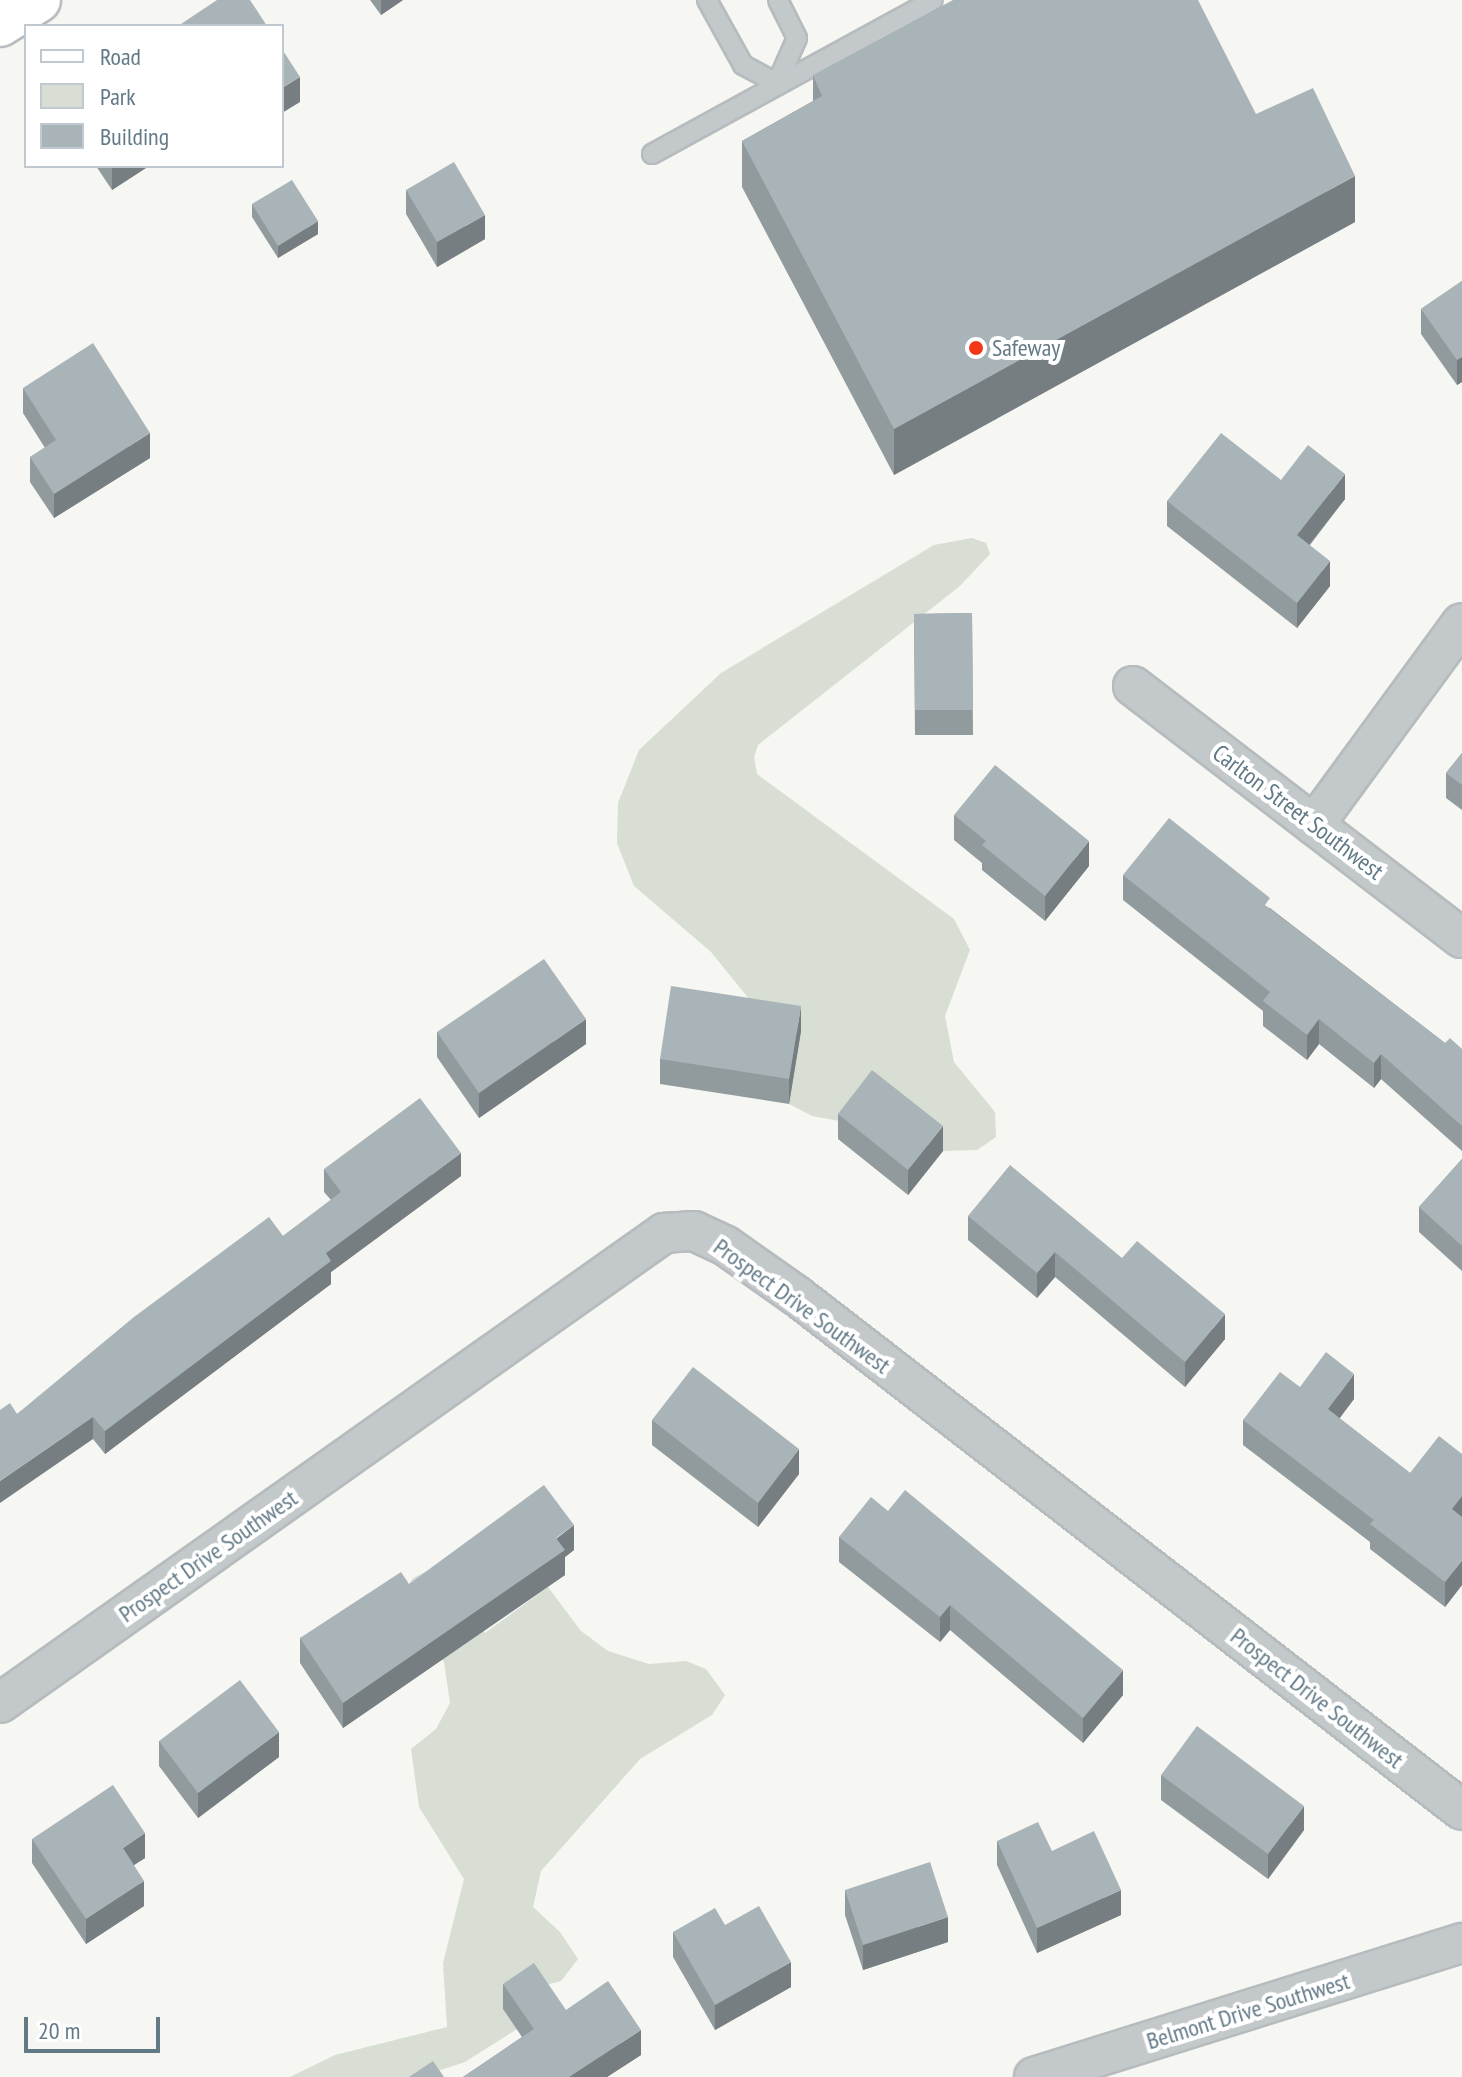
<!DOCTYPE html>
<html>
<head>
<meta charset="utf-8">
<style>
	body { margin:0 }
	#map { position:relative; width:1462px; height:2077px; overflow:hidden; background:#f6f6f2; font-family:"PT Sans Narrow",sans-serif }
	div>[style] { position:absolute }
	.green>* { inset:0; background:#d8ded3 }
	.roads { filter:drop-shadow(2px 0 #b6bbbe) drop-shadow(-2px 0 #b6bbbe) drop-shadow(0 2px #b6bbbe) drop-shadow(0 -2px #b6bbbe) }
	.lane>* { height:18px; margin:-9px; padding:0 9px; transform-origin:9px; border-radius:9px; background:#c3c8cb }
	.street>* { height:38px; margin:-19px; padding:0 19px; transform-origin:19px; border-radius:19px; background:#c3c8cb }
	.primary>* { height:44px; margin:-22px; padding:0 22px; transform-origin:22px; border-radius:22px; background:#fff }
	.wall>* { inset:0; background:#919b9e }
	.shaded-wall>* { inset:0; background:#767e81 }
	.building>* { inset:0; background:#a9b4b8 }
	.dots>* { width:22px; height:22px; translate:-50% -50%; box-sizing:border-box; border:4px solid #fff; border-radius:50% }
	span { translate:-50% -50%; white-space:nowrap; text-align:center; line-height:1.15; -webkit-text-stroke:8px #fff; paint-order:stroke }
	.poi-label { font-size:24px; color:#627986 }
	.left { translate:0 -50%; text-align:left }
	.street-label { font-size:24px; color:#627986 }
	.legend { position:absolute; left:24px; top:24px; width:260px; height:144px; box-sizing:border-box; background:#fff; border:2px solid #c0c9cf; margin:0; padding:10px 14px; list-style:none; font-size:24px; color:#627986 }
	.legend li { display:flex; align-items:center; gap:16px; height:40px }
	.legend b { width:40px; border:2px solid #c0c9cf }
	.scale { position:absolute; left:24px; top:2017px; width:136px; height:36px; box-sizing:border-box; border:4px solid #627986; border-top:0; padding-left:10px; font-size:24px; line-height:28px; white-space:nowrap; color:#627986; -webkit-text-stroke:6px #fff; paint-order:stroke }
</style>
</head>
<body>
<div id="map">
	<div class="green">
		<div style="clip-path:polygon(972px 538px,986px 543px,990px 554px,960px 586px,758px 745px,754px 757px,757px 774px,954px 919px,970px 950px,945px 1016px,954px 1062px,995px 1112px,996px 1137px,977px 1150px,943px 1151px,873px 1095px,850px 1123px,812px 1116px,789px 1104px,800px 1031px,771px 1026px,711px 952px,634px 886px,617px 843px,618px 803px,639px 750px,721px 673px,934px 545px)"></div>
		<div style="clip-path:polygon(427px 1571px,447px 1581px,485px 1633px,548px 1587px,581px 1631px,608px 1651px,649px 1664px,686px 1661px,706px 1669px,725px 1695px,712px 1715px,640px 1759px,541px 1871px,533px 1907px,560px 1932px,578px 1959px,561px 1981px,534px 1988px,517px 2029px,465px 2062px,419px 2077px,290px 2077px,335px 2055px,447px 2027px,443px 1963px,464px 1879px,419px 1807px,411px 1749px,436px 1729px,450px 1703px,444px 1662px,401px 1597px,413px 1578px)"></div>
	</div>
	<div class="roads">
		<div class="lane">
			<div style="left:707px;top:0;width:74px;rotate:61deg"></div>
			<div style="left:743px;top:65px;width:38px;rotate:28deg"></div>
			<div style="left:777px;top:83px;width:49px;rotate:-66deg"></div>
			<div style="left:797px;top:38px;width:42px;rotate:-116.6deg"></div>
			<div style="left:652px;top:154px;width:320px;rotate:-28.7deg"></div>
		</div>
		<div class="street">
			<div style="left:1133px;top:686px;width:414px;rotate:37.5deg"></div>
			<div style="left:1314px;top:825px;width:250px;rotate:-53.8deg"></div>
			<div style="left:0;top:1703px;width:814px;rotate:-35.29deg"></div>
			<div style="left:664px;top:1233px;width:30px;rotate:-4deg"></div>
			<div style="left:694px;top:1231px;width:35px;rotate:25deg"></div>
			<div style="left:726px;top:1246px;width:87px;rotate:35.2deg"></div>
			<div style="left:797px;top:1296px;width:840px;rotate:37.7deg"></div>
			<div style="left:1034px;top:2077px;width:448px;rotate:-17.4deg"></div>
		</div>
		<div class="primary">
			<div style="left:0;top:24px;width:45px;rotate:-32.3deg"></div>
		</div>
	</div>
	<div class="wall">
		<div style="clip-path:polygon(370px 0,403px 0,381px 15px)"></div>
		<div style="clip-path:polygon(813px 75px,1256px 114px,1355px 222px,894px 475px,742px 187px,742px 141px,813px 101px)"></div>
		<div style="clip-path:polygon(96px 166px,149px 166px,112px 190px)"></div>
		<div style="clip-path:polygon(406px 190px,485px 239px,437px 267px,406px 214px)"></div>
		<div style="clip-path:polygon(252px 204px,318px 234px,278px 258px,252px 217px)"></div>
		<div style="clip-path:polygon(1462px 281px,1462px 382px,1457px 385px,1421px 334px,1421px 309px)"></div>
		<div style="clip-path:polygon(23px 388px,150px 458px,54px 518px,30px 482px,30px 457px,45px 448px,23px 413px)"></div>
		<div style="clip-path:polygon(1281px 480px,1345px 499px,1310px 545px,1330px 586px,1297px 628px,1167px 526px,1167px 501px)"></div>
		<div style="clip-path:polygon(972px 613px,973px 735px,915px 735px,914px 614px)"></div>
		<div style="clip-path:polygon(1462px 753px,1462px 810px,1446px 798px,1446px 773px)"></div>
		<div style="clip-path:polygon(954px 815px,1089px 866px,1045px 921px,982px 870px,982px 863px,954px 840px)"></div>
		<div style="clip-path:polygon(1123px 875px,1270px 908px,1445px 1043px,1462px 1049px,1462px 1151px,1381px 1079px,1374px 1088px,1319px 1044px,1307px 1060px,1263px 1026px,1263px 1011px,1123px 900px)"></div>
		<div style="clip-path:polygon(801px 1031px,789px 1104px,660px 1084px,660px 1059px)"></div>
		<div style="clip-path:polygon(437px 1032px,586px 1044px,479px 1118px,437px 1057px)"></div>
		<div style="clip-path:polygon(838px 1114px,943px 1151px,908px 1195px,838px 1139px)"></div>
		<div style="clip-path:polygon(1462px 1159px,1462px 1271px,1419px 1232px,1419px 1207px)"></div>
		<div style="clip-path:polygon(324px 1169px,461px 1176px,331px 1272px,331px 1284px,105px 1454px,93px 1439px,17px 1414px,283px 1236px,331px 1200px,324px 1192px)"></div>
		<div style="clip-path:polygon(968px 1216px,1122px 1258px,1225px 1339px,1185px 1387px,1055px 1277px,1037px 1298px,968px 1240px)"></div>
		<div style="clip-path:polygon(1300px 1387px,1354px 1399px,1339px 1418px,1410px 1473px,1462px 1454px,1462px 1585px,1445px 1607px,1370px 1549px,1370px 1542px,1243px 1445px,1243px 1420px)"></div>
		<div style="clip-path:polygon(652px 1420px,799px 1474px,758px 1527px,652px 1445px)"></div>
		<div style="clip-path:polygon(888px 1511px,1123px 1695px,1083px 1743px,950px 1630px,940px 1642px,839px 1562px,839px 1537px)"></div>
		<div style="clip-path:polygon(574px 1550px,565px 1557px,565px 1575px,343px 1728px,300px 1663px,300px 1638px,409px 1584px)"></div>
		<div style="clip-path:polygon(159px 1741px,279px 1757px,198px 1818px,159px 1766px)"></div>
		<div style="clip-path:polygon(1161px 1775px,1304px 1830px,1268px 1879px,1161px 1800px)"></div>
		<div style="clip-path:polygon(32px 1839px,145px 1858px,134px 1865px,144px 1906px,86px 1944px,32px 1863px)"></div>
		<div style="clip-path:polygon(997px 1841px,1052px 1851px,1121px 1915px,1037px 1953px,997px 1865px)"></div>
		<div style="clip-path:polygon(845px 1890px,948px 1942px,863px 1970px,845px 1915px)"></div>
		<div style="clip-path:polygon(725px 1925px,791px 1987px,715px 2030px,673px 1957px,673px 1932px)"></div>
		<div style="clip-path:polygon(503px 1984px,566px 2010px,641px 2055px,607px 2077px,463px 2077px,522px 2037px,503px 2009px)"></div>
	</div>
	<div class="shaded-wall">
		<div style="clip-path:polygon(381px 0,403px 0,381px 15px)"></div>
		<div style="clip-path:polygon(300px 77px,300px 102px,282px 113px,282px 88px)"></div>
		<div style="clip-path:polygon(112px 166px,149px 166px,112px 190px)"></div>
		<div style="clip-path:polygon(1355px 176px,1355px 222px,894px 475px,894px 429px)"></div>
		<div style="clip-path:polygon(485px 215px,485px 239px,437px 267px,437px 242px)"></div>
		<div style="clip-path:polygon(318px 221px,318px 234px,278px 258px,278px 246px)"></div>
		<div style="clip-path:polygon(1462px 357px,1462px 382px,1457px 385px,1457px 360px)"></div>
		<div style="clip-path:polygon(150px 433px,150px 458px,54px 518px,54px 494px)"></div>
		<div style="clip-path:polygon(1345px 474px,1345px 499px,1297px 560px,1297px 535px)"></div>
		<div style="clip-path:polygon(1330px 561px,1330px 586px,1297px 628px,1297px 603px)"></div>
		<div style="clip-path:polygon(1089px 841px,1089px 866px,1045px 921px,1045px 896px)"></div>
		<div style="clip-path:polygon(801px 1006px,801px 1031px,789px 1104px,789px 1079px)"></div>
		<div style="clip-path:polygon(586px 1019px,586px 1044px,479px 1118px,479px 1093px)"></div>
		<div style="clip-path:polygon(1319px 1019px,1319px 1044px,1307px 1060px,1307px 1035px)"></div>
		<div style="clip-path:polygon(1381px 1054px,1381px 1079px,1374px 1088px,1374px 1063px)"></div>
		<div style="clip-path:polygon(943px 1126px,943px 1151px,908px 1195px,908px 1170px)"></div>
		<div style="clip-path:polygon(461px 1153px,461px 1176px,331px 1272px,331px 1284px,105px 1454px,105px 1431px,326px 1253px)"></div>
		<div style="clip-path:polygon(1055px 1252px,1055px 1277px,1037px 1298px,1037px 1273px)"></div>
		<div style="clip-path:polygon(1225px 1314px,1225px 1339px,1185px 1387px,1185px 1362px)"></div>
		<div style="clip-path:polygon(1354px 1374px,1354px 1399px,1328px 1434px,1328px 1409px)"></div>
		<div style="clip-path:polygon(93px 1417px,93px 1439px,0 1503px,0 1481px)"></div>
		<div style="clip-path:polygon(799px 1449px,799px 1474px,758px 1527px,758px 1503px)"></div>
		<div style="clip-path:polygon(1462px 1496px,1462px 1521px,1452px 1509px)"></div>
		<div style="clip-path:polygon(574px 1525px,574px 1550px,565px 1557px,565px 1575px,343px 1728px,343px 1703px)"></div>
		<div style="clip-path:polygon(1462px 1561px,1462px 1585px,1445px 1607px,1445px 1582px)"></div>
		<div style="clip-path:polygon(950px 1605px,950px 1630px,940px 1642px,940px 1617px)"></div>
		<div style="clip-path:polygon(1123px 1670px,1123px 1695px,1083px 1743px,1083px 1718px)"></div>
		<div style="clip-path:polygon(279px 1732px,279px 1757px,198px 1818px,198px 1793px)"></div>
		<div style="clip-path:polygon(1304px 1806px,1304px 1830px,1268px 1879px,1268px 1854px)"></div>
		<div style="clip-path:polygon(145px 1833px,145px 1858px,123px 1872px,123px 1848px)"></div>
		<div style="clip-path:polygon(144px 1881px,144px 1906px,86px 1944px,86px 1919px)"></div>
		<div style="clip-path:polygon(1121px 1890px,1121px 1915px,1037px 1953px,1037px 1928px)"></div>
		<div style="clip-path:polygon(948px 1917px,948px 1942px,863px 1970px,863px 1945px)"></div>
		<div style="clip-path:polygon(791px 1962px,791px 1987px,715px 2030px,715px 2005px)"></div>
		<div style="clip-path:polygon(641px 2030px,641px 2055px,607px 2077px,569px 2077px)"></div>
	</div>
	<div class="building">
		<div style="clip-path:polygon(217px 0,250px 0,267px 26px,178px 26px)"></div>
		<div style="clip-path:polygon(953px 0,1198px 0,1256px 114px,1313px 88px,1355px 176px,894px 429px,742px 141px,822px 96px,813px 75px)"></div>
		<div style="clip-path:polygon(282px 49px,300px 77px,282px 88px)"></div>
		<div style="clip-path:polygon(454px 162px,485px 215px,437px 242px,406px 190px)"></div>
		<div style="clip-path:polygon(292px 180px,318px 221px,278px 246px,252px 204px)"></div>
		<div style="clip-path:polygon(1462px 281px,1462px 357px,1457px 360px,1421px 309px)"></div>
		<div style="clip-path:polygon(93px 343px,150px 433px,54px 494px,30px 457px,56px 440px,23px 388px)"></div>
		<div style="clip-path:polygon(1221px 433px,1281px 480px,1308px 445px,1345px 474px,1297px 535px,1330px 561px,1297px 603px,1167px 501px)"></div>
		<div style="clip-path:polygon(972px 613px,973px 710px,915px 710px,914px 614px)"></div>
		<div style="clip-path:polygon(1462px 753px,1462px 785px,1446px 773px)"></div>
		<div style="clip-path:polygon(995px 765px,1089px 841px,1045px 896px,982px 845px,986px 841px,954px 815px)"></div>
		<div style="clip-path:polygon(1169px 818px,1270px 898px,1265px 905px,1445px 1043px,1450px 1038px,1462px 1049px,1462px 1126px,1381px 1054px,1374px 1063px,1319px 1019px,1307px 1035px,1263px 1001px,1270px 992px,1123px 875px)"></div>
		<div style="clip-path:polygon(544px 959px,586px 1019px,479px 1093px,437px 1032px)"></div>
		<div style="clip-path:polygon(671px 986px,801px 1006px,789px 1079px,660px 1059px)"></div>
		<div style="clip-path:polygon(872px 1070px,943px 1126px,908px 1170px,838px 1114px)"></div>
		<div style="clip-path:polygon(420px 1098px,461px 1153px,326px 1253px,331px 1261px,105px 1431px,93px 1417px,0 1481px,0 1410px,10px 1403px,17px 1414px,134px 1317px,269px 1217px,283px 1236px,341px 1192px,324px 1169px)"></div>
		<div style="clip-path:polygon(1462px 1159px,1462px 1246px,1419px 1207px)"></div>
		<div style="clip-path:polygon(1010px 1165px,1122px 1258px,1137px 1241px,1225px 1314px,1185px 1362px,1055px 1252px,1037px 1273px,968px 1216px)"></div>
		<div style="clip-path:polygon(1326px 1352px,1354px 1374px,1328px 1409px,1410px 1473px,1439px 1436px,1462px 1454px,1462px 1496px,1452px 1509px,1462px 1517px,1462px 1561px,1445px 1582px,1370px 1524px,1374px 1520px,1243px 1420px,1280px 1372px,1300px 1387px)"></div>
		<div style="clip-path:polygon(693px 1367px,799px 1449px,758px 1503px,652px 1420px)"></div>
		<div style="clip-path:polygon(544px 1485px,574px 1525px,556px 1538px,565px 1550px,343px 1703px,300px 1638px,401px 1572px,409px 1584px)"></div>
		<div style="clip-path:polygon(905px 1490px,1123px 1670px,1083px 1718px,950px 1605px,940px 1617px,839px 1537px,871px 1497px,888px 1511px)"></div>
		<div style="clip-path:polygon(240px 1680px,279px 1732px,198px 1793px,159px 1741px)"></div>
		<div style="clip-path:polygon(1197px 1726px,1304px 1806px,1268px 1854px,1161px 1775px)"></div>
		<div style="clip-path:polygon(113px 1785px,145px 1833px,123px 1848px,144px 1881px,86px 1919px,32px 1839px)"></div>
		<div style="clip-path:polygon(1038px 1822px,1052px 1851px,1094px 1831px,1121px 1890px,1037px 1928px,997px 1841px)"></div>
		<div style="clip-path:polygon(930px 1862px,948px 1917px,863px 1945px,845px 1890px)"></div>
		<div style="clip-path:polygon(759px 1906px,791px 1962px,715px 2005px,673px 1932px,715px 1908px,725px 1925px)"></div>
		<div style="clip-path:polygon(534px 1963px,566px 2010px,608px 1981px,641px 2030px,569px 2077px,463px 2077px,534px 2029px,503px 1984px)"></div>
		<div style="clip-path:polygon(433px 2061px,444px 2077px,409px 2077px)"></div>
	</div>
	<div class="dots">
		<div style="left:976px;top:348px;background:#f23816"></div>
	</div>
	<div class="poi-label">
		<span class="left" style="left:992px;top:348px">Safeway</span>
	</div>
	<div class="street-label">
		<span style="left:1298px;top:812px;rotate:37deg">Carlton Street Southwest</span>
		<span style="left:802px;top:1306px;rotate:36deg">Prospect Drive Southwest</span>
		<span style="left:208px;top:1556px;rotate:-35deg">Prospect Drive Southwest</span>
		<span style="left:1317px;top:1698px;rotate:38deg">Prospect Drive Southwest</span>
		<span style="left:1248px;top:2011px;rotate:-17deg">Belmont Drive Southwest</span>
	</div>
	<ul class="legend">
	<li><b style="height:10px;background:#fff"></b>Road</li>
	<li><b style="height:22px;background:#d8ded3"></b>Park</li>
	<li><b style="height:22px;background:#a9b4b8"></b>Building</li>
	</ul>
	<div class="scale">20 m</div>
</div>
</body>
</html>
